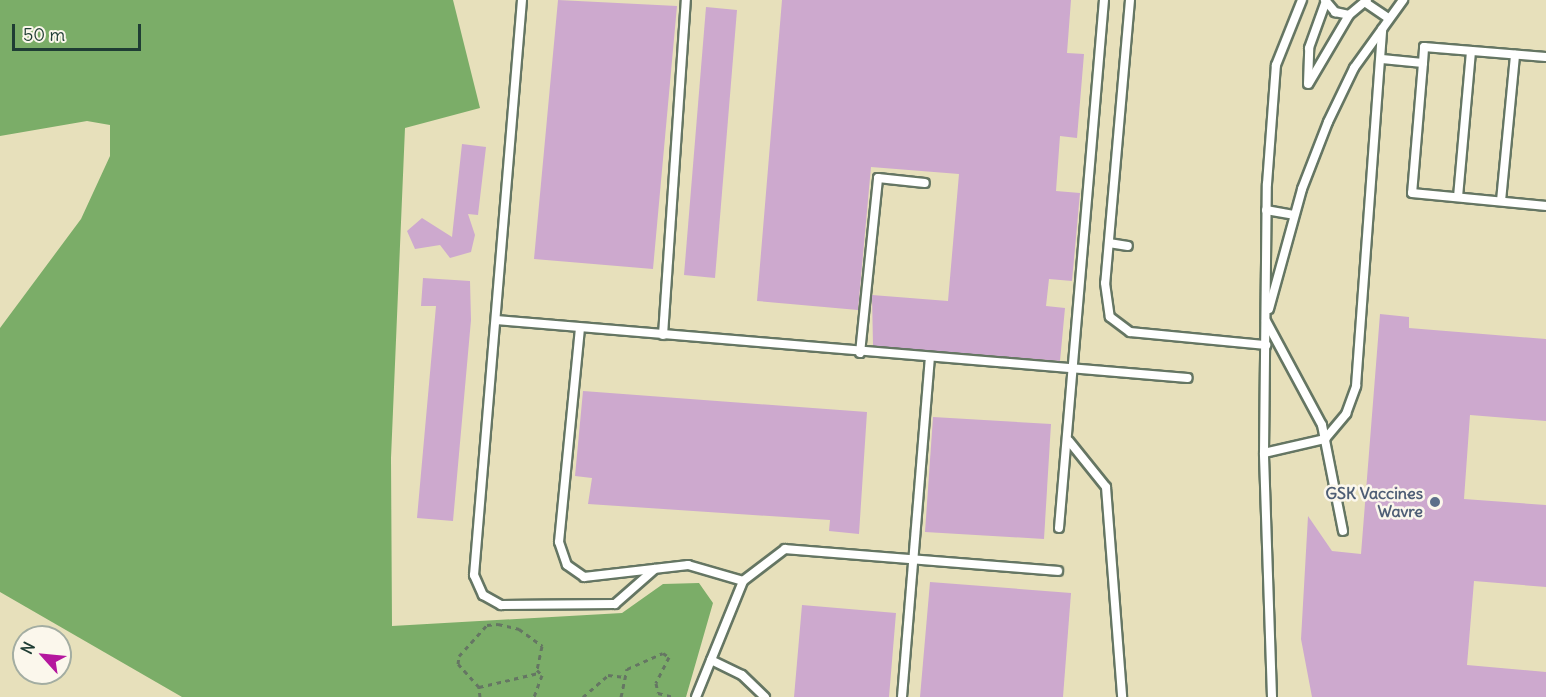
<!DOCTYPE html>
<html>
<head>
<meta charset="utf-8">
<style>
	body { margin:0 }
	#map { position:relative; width:1546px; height:697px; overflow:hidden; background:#e7e0bb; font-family:Delius,sans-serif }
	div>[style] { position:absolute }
	.forest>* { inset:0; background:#7bad68 }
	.building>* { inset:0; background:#cda9ce }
	.path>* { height:3px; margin-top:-1.5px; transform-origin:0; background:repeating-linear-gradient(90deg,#657663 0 4.5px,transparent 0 9px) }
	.roads { filter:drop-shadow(2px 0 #657663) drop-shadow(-2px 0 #657663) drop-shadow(0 2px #657663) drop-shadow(0 -2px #657663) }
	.service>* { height:8px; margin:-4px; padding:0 4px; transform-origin:4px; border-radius:4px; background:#fff }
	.dots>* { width:16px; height:16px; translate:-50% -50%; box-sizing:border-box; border:3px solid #fbf7ec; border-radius:50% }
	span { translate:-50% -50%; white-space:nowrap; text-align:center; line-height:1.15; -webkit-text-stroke:5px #fbf7ec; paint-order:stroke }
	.service-label { font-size:16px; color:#4e5e75; font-weight:700 }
	.right { translate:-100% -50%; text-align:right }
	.north { position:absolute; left:12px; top:625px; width:60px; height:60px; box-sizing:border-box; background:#fbf7ec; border:2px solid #a3ada2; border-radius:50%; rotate:297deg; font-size:16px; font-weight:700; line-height:24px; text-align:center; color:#1f3d34 }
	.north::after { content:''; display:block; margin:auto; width:21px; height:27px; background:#b5179e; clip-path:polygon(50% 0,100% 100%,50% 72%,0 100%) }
	.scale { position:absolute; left:12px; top:24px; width:129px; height:27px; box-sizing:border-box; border:3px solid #1f3d34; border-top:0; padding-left:8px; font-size:18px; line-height:21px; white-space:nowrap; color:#1f3d34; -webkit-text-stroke:4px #fbf7ec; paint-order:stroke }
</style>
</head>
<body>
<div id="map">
	<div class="forest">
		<div style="clip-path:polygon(0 0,453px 0,480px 108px,405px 128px,391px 458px,392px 626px,622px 613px,663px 584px,699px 583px,713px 603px,686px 697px,182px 697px,0 592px,0 328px,81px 219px,110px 156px,110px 125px,87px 121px,0 136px)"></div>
	</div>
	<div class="building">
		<div style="clip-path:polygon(558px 0,677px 6px,653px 269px,534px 259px)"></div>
		<div style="clip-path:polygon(782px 0,1071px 0,1067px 53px,1084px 54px,1077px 138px,1060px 136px,1056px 191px,1080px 193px,1072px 281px,1049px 279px,1046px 306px,1065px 308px,1060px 361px,873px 346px,872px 295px,948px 301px,959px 174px,871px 167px,858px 310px,757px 301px)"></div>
		<div style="clip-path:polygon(706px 7px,737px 10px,715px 278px,684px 275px)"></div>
		<div style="clip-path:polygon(462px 144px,486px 147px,478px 215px,468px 214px,475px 235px,471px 252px,450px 258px,440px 245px,415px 249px,407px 231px,422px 218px,452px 237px)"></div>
		<div style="clip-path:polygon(423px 278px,470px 281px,471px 320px,453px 521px,417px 518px,436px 306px,421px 306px)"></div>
		<div style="clip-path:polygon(1380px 314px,1409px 317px,1409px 328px,1546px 339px,1546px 421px,1470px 415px,1464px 499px,1546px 505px,1546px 587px,1474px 581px,1467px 665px,1546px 672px,1546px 697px,1312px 697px,1301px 639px,1308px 516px,1332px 551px,1361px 554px)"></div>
		<div style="clip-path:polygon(583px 391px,867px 412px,859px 534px,829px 531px,830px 520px,588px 504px,592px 478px,575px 476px)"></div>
		<div style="clip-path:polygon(933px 417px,1051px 424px,1044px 539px,925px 532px)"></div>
		<div style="clip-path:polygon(930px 582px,1071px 593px,1063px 697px,920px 697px)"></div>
		<div style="clip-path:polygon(802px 605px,896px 613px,889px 697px,794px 697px)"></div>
	</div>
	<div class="path">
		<div style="left:479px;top:687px;width:61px;rotate:-13.3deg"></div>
		<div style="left:480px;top:697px;width:10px;rotate:-96deg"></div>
		<div style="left:479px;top:687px;width:31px;rotate:-132deg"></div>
		<div style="left:458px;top:664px;width:8px;rotate:-83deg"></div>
		<div style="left:459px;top:656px;width:42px;rotate:-47.9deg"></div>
		<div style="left:487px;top:625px;width:11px;rotate:-5deg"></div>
		<div style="left:498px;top:624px;width:22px;rotate:13deg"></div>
		<div style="left:519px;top:629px;width:29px;rotate:36deg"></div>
		<div style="left:542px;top:646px;width:25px;rotate:102deg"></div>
		<div style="left:537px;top:670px;width:7px;rotate:45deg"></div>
		<div style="left:542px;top:675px;width:23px;rotate:110deg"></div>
		<div style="left:583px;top:697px;width:33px;rotate:-41deg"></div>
		<div style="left:608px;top:675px;width:17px;rotate:7deg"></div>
		<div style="left:621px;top:697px;width:29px;rotate:-78deg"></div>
		<div style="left:627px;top:669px;width:39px;rotate:-24deg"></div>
		<div style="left:663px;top:653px;width:7px;rotate:34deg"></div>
		<div style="left:669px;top:657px;width:29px;rotate:117deg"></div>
		<div style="left:656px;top:683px;width:10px;rotate:79deg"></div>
		<div style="left:658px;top:693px;width:16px;rotate:14deg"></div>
	</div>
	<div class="roads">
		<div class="service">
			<div style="left:522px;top:0;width:577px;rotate:94.77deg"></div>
			<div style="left:474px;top:575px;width:22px;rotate:66deg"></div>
			<div style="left:483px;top:595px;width:21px;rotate:29deg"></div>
			<div style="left:501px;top:605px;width:114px;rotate:-0.5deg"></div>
			<div style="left:615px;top:604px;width:53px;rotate:-41.2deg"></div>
			<div style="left:1130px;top:0;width:284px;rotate:95deg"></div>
			<div style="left:1105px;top:283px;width:34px;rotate:82deg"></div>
			<div style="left:1110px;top:317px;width:25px;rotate:37deg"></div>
			<div style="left:1130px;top:332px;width:137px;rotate:5.5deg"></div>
			<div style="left:1325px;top:0;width:16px;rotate:50deg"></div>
			<div style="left:1335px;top:12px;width:14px;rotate:12deg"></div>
			<div style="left:1349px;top:15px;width:23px;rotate:-40deg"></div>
			<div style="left:1366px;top:3px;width:27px;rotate:34deg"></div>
			<div style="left:1382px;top:59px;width:41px;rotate:5.6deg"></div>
			<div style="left:1423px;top:63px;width:130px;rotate:94.8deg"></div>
			<div style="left:1412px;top:193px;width:135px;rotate:5.5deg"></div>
			<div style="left:1423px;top:63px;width:16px;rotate:-86deg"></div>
			<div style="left:1424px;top:47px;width:122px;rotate:4.7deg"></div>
			<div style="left:1309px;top:83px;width:79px;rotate:-59.5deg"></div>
			<div style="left:1308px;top:84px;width:36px;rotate:-88deg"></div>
			<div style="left:1309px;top:48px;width:50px;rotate:-70.1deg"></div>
			<div style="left:1458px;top:197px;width:146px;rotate:-84.9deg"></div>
			<div style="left:1501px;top:201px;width:147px;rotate:-84.5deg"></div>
			<div style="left:1266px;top:210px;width:28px;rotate:10deg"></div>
			<div style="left:1109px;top:243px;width:19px;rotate:9deg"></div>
			<div style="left:1269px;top:309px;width:124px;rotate:-74.6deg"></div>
			<div style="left:1302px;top:189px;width:72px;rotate:-68.8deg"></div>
			<div style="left:1328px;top:122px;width:60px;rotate:-64.3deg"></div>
			<div style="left:1354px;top:68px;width:84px;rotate:-54.2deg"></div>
			<div style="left:496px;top:320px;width:694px;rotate:4.79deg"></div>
			<div style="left:1266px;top:321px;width:118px;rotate:61.7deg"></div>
			<div style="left:1322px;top:425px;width:108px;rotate:78.8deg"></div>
			<div style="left:580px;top:328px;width:215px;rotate:95.6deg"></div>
			<div style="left:559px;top:542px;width:24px;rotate:71deg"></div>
			<div style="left:567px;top:565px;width:21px;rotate:35deg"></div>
			<div style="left:584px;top:577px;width:105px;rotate:-6.6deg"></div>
			<div style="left:688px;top:565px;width:57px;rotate:16.2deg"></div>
			<div style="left:663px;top:335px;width:336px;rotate:-86.1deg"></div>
			<div style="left:860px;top:353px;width:176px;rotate:-84.1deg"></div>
			<div style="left:878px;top:178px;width:47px;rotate:6.1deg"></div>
			<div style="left:1069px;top:441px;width:59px;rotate:51.2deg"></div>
			<div style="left:1106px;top:487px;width:211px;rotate:85.6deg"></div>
			<div style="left:1264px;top:453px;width:63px;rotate:-12.9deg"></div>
			<div style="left:1325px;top:439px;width:33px;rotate:-50deg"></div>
			<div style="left:1346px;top:414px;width:30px;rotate:-70deg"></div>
			<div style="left:1356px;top:386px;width:358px;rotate:-85.8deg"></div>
			<div style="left:1059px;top:528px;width:530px;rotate:-85.13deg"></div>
			<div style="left:711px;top:660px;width:34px;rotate:26deg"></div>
			<div style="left:742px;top:675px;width:32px;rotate:44deg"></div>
			<div style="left:696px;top:697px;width:125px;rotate:-67.9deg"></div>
			<div style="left:743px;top:581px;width:53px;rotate:-37.3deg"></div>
			<div style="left:785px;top:549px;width:274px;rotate:4.6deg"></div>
			<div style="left:902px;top:697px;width:339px;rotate:-85.3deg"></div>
			<div style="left:1272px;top:697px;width:244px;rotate:-91.9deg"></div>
			<div style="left:1264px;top:453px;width:269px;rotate:-89.4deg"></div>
			<div style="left:1267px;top:184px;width:119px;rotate:-85.7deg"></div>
			<div style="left:1276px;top:65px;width:70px;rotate:-68.2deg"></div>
		</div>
	</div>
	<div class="dots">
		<div style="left:1435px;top:502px;background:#5c6f8a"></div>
	</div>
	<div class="service-label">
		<span class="right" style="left:1423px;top:502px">GSK Vaccines<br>Wavre</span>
	</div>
	<div class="north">N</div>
	<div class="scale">50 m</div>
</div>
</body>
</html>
